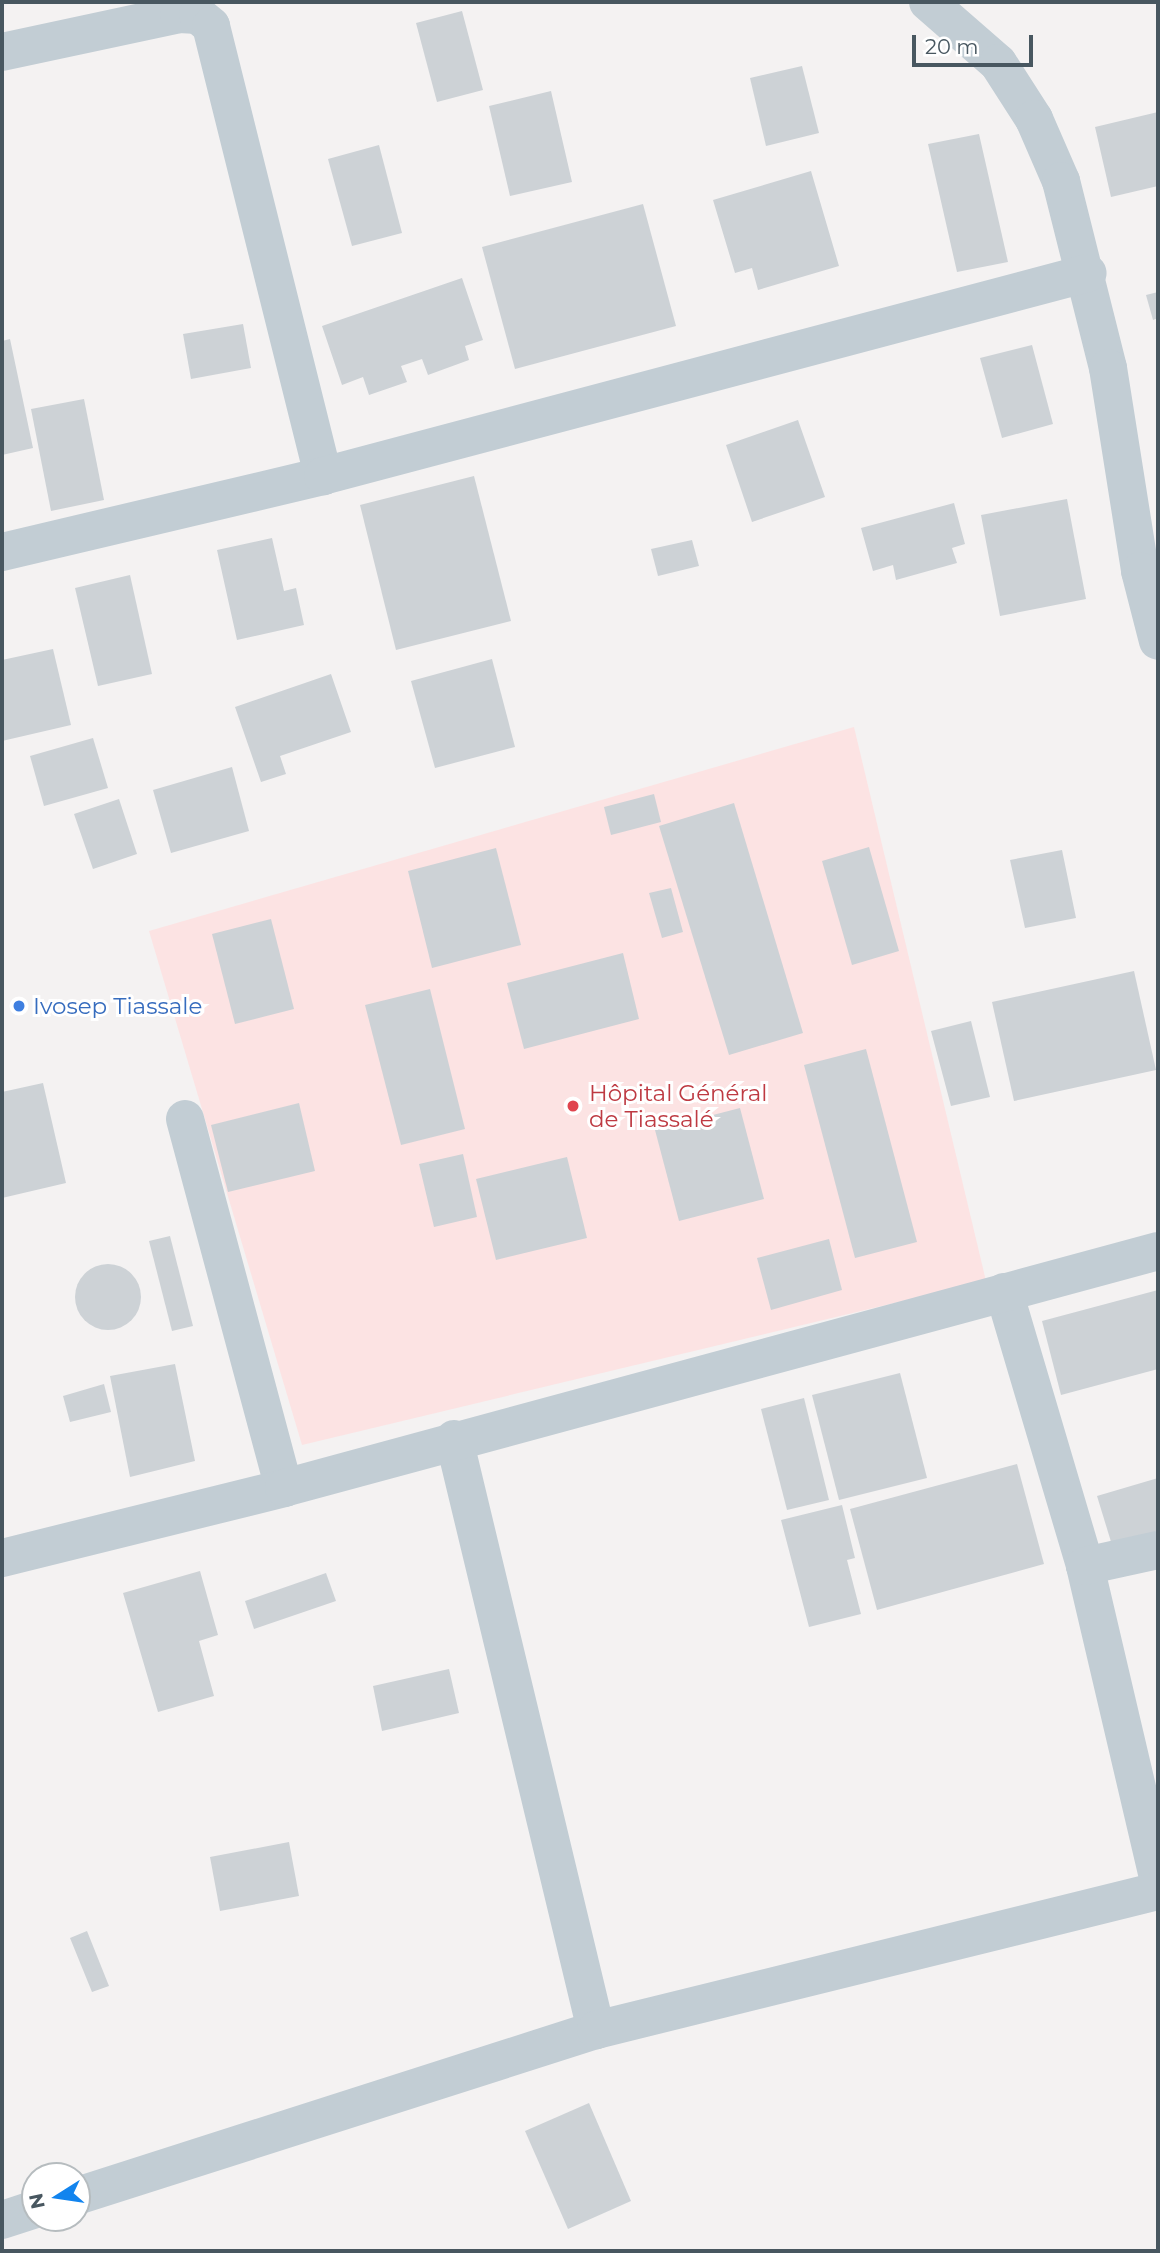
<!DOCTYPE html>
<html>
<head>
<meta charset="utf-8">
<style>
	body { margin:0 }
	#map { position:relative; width:1160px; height:2253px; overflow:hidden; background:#f4f2f2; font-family:Montserrat,sans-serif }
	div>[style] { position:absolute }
	.medical>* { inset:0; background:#fce3e3 }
	.building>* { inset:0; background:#cdd2d6 }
	.round { border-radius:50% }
	.street>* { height:38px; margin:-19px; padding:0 19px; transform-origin:19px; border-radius:19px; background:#c2cdd4 }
	.dots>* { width:19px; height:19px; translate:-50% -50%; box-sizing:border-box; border:4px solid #fff; border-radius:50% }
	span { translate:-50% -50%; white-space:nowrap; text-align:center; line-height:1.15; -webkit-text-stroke:6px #fff; paint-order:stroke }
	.shop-label { font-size:23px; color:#366cbe }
	.left { translate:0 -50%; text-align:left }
	.health-label { font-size:23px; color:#be3a42 }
	.frame { position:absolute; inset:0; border:4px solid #485760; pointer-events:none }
	.north { position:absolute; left:21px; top:2162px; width:70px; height:70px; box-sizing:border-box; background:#fff; border:2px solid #b6bcbf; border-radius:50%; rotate:258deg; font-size:19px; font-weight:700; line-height:28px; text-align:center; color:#485760 }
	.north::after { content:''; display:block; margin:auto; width:24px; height:32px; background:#1284ee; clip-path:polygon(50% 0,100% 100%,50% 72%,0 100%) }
	.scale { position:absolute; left:912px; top:35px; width:121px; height:32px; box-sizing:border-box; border:4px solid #485760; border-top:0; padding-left:9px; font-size:21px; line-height:24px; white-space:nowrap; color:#485760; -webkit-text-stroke:5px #fff; paint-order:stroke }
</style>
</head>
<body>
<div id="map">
	<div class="medical">
		<div style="clip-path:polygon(854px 727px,986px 1281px,302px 1445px,149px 931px)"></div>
	</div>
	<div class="building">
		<div style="clip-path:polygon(462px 11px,483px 90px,437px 102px,416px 23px)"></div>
		<div style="clip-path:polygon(802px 66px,819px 133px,766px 146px,750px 78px)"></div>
		<div style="clip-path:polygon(551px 91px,572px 182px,510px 196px,489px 106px)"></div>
		<div style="clip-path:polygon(1158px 112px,1158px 186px,1111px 197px,1095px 127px)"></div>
		<div style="clip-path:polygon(979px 134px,1008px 262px,957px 272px,928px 144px)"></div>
		<div style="clip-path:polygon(379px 145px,402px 233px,352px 246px,328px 159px)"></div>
		<div style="clip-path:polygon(811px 171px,839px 266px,758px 290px,752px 268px,735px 273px,713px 200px)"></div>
		<div style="clip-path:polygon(643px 204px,676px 326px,515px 369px,482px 247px)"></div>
		<div style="clip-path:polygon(462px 278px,483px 340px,465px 346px,469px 360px,428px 375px,422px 359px,401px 366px,407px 382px,369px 395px,363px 377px,342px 385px,322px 326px)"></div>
		<div style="clip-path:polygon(1158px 292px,1158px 318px,1153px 320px,1146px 295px)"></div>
		<div style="clip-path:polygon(243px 324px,251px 368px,191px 379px,183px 334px)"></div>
		<div style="clip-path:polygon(10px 339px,33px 448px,2px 455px,2px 341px)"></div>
		<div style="clip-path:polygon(1032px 345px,1053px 424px,1002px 438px,980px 358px)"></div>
		<div style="clip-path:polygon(84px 399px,104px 500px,51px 511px,31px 409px)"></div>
		<div style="clip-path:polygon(798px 420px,825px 497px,752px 522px,726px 445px)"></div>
		<div style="clip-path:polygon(474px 476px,511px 621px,396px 650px,360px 505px)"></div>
		<div style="clip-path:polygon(1067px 499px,1086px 599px,1000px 616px,981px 515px)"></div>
		<div style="clip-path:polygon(954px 503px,965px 544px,952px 548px,957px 563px,896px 580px,893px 565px,873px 571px,861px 528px)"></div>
		<div style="clip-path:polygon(272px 538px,284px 591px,296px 588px,304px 625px,237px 640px,217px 550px)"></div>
		<div style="clip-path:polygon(692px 540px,699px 566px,658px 576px,651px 549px)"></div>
		<div style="clip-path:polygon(130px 575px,152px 674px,98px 686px,75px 588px)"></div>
		<div style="clip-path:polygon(53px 649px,71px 725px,2px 741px,2px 660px)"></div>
		<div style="clip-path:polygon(492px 659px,515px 747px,435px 768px,411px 681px)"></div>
		<div style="clip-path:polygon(331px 674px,351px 732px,280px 756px,286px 774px,261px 782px,235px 707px)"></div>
		<div style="clip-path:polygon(93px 738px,108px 788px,44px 806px,30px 756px)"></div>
		<div style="clip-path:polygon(232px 767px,249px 831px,171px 853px,153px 790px)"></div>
		<div style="clip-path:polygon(654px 794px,661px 822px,611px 835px,604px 807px)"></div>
		<div style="clip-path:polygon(119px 799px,137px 854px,93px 869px,74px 814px)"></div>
		<div style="clip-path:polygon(734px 803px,803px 1033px,729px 1055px,659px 826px)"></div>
		<div style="clip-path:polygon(869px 847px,899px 951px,852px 965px,822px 861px)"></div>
		<div style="clip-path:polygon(496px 848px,521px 945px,432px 968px,408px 871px)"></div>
		<div style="clip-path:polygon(1062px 850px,1076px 918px,1025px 928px,1010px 860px)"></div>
		<div style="clip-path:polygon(671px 888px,683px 932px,662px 938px,649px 893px)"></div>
		<div style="clip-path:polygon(271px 919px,294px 1009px,235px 1024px,212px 934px)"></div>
		<div style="clip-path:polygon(623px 953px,639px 1019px,524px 1049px,507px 983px)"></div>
		<div style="clip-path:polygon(1134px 971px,1156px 1070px,1014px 1101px,992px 1002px)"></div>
		<div style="clip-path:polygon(430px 989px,465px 1129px,401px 1145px,365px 1005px)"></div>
		<div style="clip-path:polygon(971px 1021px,990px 1097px,951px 1106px,931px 1031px)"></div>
		<div style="clip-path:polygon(866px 1049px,917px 1242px,855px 1258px,804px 1065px)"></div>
		<div style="clip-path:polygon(43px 1083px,66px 1183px,2px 1198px,2px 1092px)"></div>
		<div style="clip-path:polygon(299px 1103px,315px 1171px,228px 1192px,211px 1125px)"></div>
		<div style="clip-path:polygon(740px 1108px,764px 1199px,679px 1221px,655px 1130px)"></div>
		<div style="clip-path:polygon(463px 1154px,477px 1217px,434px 1227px,419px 1164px)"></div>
		<div style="clip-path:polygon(567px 1157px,587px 1238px,496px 1260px,476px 1179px)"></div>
		<div style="clip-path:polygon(170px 1236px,193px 1326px,172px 1331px,149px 1241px)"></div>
		<div style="clip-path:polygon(829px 1239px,842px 1290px,771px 1310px,757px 1258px)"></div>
		<div class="round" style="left:75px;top:1264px;width:66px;height:66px"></div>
		<div style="clip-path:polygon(1158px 1290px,1158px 1369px,1061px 1395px,1042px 1321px)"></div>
		<div style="clip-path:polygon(175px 1364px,195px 1461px,130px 1477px,110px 1376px)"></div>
		<div style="clip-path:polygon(900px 1373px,927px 1478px,839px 1500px,812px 1395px)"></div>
		<div style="clip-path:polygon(104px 1384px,111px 1412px,70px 1422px,63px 1396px)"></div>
		<div style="clip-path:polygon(804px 1398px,829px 1500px,787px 1510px,761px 1409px)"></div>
		<div style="clip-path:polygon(1017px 1464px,1044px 1564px,877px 1610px,850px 1509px)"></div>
		<div style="clip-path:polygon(1158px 1478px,1158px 1531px,1112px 1545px,1097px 1496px)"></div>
		<div style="clip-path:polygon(842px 1505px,855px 1558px,847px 1560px,861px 1614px,809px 1627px,781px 1520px)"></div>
		<div style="clip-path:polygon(200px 1571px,218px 1635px,199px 1641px,214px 1696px,158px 1712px,123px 1593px)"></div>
		<div style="clip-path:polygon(326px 1573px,336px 1601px,254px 1629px,245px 1601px)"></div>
		<div style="clip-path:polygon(449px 1669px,459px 1713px,382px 1731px,373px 1686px)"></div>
		<div style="clip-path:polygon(289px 1842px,299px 1896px,220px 1911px,210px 1857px)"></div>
		<div style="clip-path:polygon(87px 1931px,109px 1986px,92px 1992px,70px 1938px)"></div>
		<div style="clip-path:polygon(589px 2103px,631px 2201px,568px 2229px,525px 2131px)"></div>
	</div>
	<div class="street">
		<div style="left:928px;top:2px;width:93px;rotate:41.1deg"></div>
		<div style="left:998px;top:63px;width:67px;rotate:57.3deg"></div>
		<div style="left:1034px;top:119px;width:68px;rotate:66.5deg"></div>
		<div style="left:1061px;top:181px;width:193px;rotate:75.9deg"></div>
		<div style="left:1108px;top:368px;width:206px;rotate:81deg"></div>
		<div style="left:1140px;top:571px;width:72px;rotate:75.6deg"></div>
		<div style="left:2px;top:52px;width:181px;rotate:-12.1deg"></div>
		<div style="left:179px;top:14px;width:19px;rotate:3deg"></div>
		<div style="left:198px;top:15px;width:17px;rotate:40deg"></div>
		<div style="left:211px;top:26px;width:464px;rotate:76deg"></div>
		<div style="left:2px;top:552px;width:330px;rotate:-13.3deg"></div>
		<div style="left:323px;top:476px;width:791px;rotate:-14.86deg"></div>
		<div style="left:185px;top:1119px;width:382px;rotate:75deg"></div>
		<div style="left:1004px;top:1292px;width:286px;rotate:73.5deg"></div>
		<div style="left:1085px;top:1566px;width:320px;rotate:76.8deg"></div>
		<div style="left:454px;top:1439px;width:608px;rotate:76.49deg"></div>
		<div style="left:2px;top:1558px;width:291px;rotate:-13.9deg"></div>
		<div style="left:284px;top:1488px;width:906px;rotate:-15.17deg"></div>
		<div style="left:1085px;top:1566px;width:75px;rotate:-12.4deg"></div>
		<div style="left:77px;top:2196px;width:545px;rotate:-17.74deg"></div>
		<div style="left:596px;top:2030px;width:579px;rotate:-13.89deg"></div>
		<div style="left:2px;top:2220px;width:35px;rotate:-18deg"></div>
	</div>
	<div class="dots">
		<div style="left:19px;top:1006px;background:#3f7fe0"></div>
		<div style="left:573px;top:1106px;background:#e0444e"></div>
	</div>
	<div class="shop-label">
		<span class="left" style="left:33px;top:1006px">Ivosep Tiassale</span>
	</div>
	<div class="health-label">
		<span class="left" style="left:589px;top:1106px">Hôpital Général<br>de Tiassalé</span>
	</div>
	<div class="frame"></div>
	<div class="north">N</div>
	<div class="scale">20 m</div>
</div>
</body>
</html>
